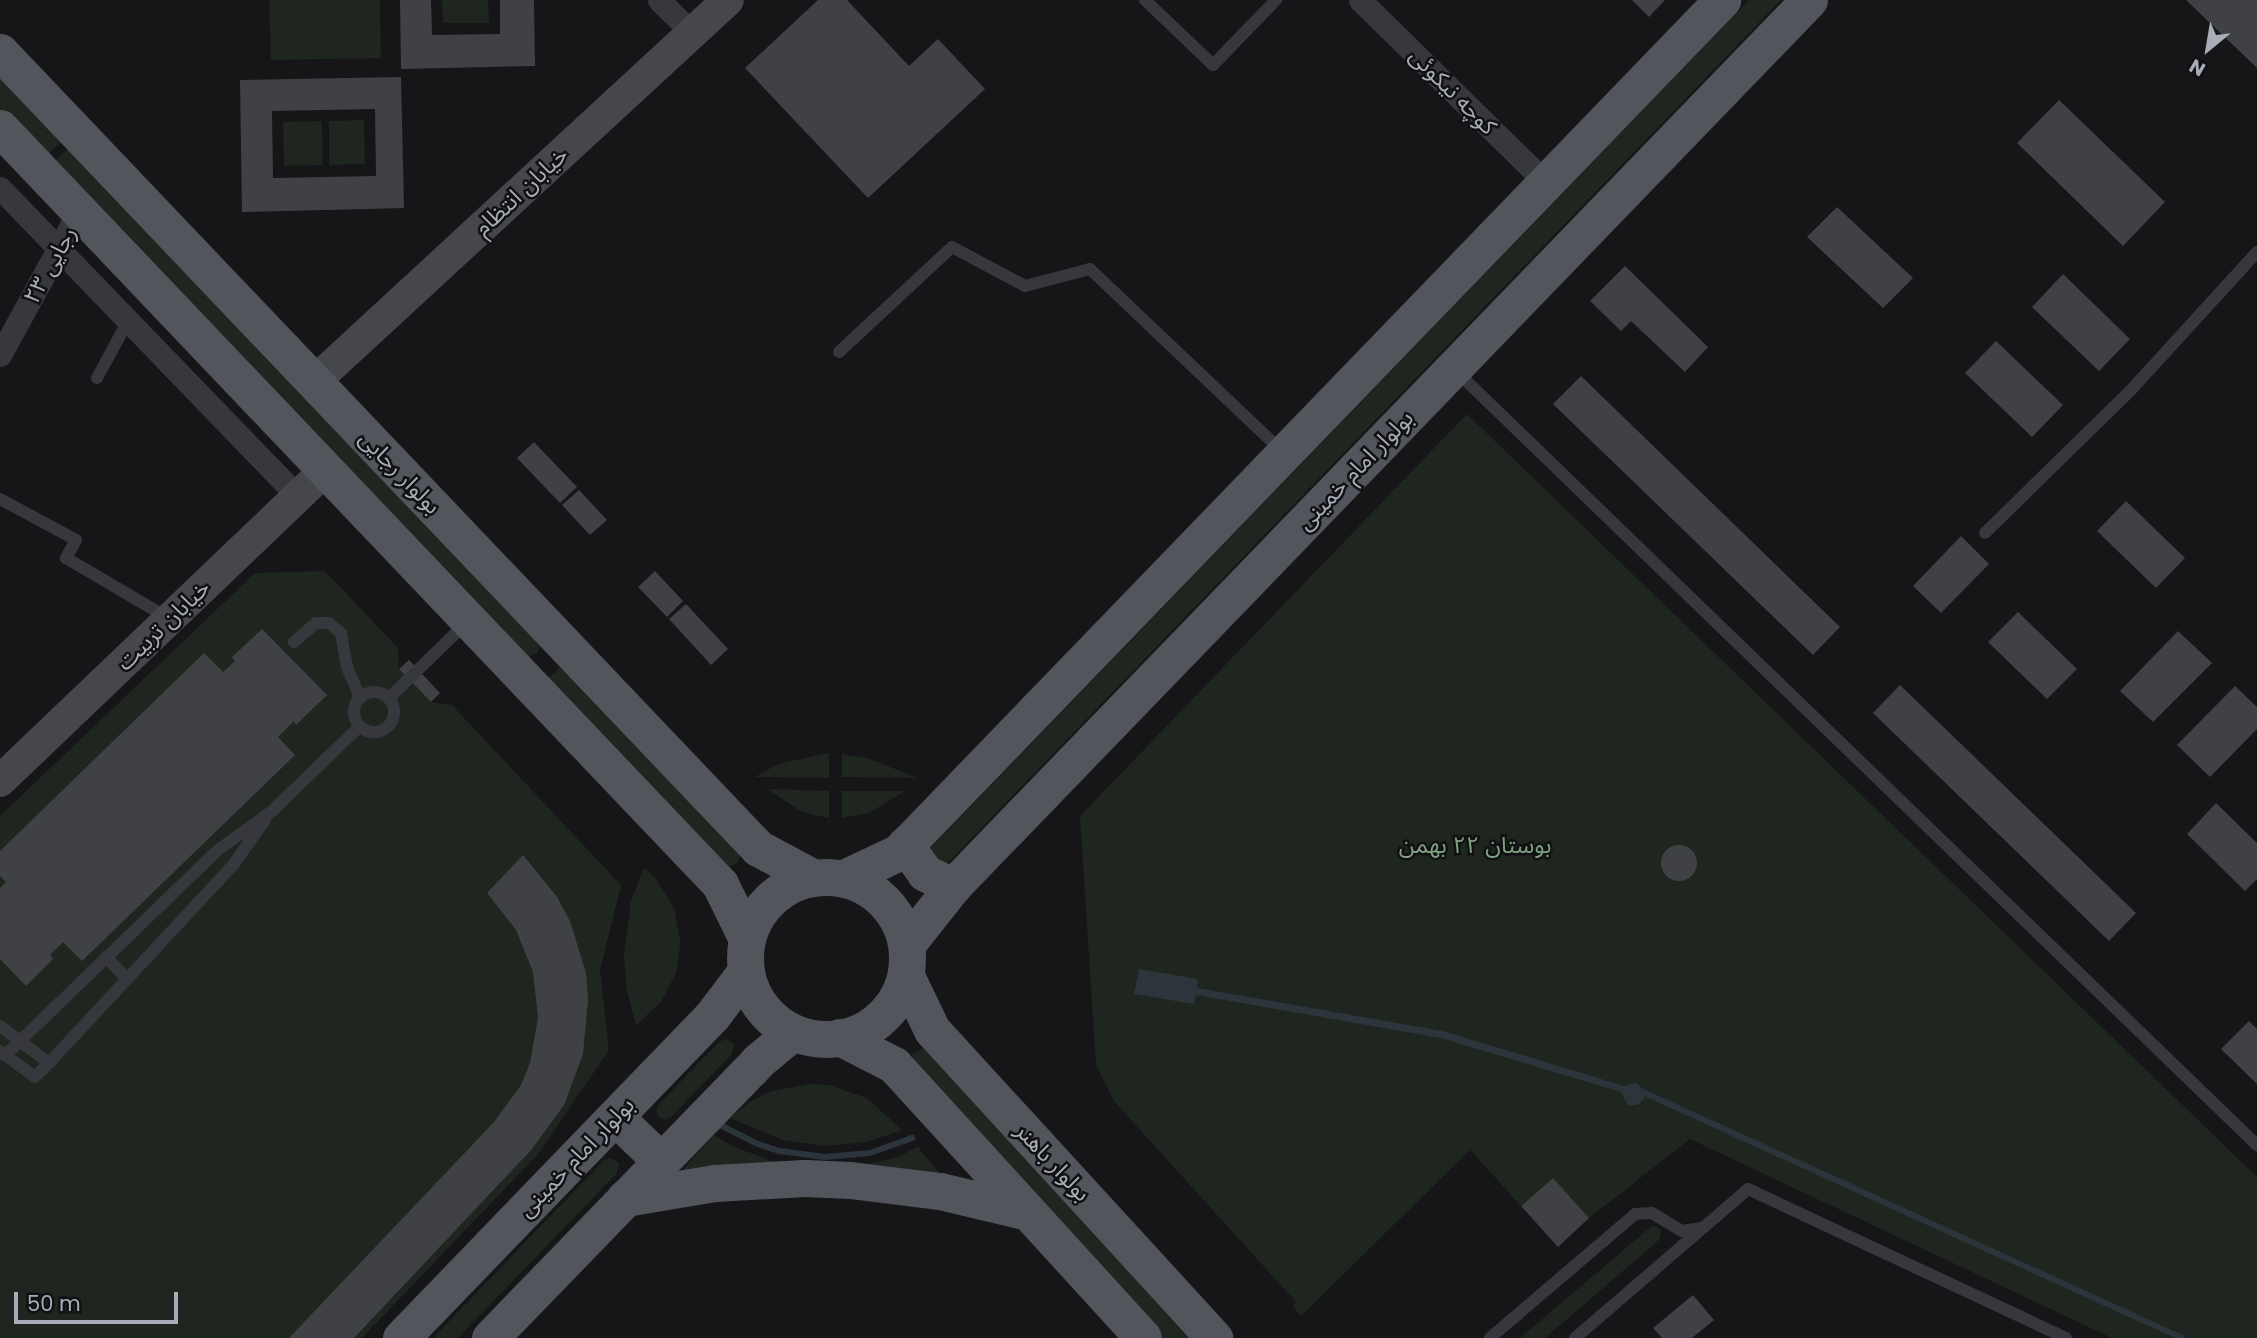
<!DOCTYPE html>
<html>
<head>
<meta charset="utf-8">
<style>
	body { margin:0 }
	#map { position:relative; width:2257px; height:1338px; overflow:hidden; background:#161618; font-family:Poppins,"Noto Sans Arabic",sans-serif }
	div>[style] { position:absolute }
	.green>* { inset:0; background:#1e261f }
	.water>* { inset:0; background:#2c353c }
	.stream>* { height:6px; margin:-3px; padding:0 3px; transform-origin:3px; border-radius:3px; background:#2c353c }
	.building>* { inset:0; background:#404145 }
	.round { border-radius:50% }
	.lane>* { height:12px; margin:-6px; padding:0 6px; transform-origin:6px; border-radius:6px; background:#37383d }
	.lane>.ring { margin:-6px; padding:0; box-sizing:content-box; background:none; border:12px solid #37383d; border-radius:50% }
	.street>* { height:23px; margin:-11.5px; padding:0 11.5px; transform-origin:11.5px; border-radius:11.5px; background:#37383d }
	.secondary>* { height:32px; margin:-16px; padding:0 16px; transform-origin:16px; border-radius:16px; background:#45474d }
	.primary>* { height:37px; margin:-18.5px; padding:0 18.5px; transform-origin:18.5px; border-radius:18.5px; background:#53555c }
	.primary>.ring { margin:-18.5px; padding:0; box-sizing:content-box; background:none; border:37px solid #53555c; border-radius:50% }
	span { translate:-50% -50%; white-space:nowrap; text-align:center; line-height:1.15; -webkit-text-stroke:5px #111113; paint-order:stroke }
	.street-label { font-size:23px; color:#a8adb8 }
	.park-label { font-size:23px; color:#7fa381 }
	.north { position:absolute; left:2173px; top:14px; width:70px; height:70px; -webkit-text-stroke:5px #111113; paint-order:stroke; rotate:210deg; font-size:19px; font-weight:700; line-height:28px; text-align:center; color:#a8adb8 }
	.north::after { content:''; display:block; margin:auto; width:24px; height:32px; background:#a8adb8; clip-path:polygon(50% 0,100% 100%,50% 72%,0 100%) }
	.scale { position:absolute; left:14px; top:1292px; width:164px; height:32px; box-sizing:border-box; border:4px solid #a8adb8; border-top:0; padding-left:9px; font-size:21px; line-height:24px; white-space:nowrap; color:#a8adb8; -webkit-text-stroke:5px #111113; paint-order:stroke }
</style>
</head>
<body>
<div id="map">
	<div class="green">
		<div style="clip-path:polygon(269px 0,380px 0,381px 58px,271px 60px)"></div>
		<div style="clip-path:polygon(442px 0,488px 0,489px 23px,443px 23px)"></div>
		<div style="clip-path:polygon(1749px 0,1781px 0,940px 871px,924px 855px)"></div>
		<div style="clip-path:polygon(0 71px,65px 139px,45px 157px,0 109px)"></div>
		<div style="clip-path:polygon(364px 120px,365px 164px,329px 165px,329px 121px)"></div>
		<div style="clip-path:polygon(322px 121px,323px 165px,284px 166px,283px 122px)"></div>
		<div style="clip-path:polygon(71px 146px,541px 644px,537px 653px,528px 657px,52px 164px)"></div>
		<div style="clip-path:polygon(1467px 414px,2257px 1177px,2257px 1338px,2112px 1338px,1690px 1139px,1589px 1218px,1553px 1178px,1521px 1206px,1470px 1150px,1301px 1316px,1293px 1306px,1296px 1302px,1114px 1101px,1096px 1065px,1080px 816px)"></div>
		<div style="clip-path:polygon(325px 571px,398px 648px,399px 669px,431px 702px,452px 705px,621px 885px,600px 970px,609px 1050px,539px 1153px,362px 1338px,0 1338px,0 816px,255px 573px)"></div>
		<div style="clip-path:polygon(563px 662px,741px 854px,737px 863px,728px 867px,544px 680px,555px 673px)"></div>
		<div style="clip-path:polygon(829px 753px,829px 778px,755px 777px,778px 764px)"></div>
		<div style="clip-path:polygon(842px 754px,868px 758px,917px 778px,842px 777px)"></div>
		<div style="clip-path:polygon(767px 789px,829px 791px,829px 818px,802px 812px)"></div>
		<div style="clip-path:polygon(842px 791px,905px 791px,869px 813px,842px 818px)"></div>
		<div style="clip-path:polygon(644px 868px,656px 879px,674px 908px,680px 940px,679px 957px,676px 973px,661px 1002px,636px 1025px,627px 991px,624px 955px,631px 901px)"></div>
		<div style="clip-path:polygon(726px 1039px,734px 1044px,732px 1054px,671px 1117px,665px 1120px,659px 1117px,656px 1111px,658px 1105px,719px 1042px)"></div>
		<div style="clip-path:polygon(924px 1047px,1196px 1338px,1161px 1338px,914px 1069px,912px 1054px)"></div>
		<div style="clip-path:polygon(808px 1084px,829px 1085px,867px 1098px,902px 1130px,867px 1142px,825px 1146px,782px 1140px,730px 1118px,751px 1101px,769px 1092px)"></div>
		<div style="clip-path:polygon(714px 1135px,732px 1146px,777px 1163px,680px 1173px)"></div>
		<div style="clip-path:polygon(918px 1147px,942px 1177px,859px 1166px,895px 1158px)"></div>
		<div style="clip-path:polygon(611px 1158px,619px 1163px,617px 1173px,458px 1338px,433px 1338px,604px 1160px)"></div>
		<div style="clip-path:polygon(1653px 1225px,1661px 1230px,1659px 1240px,1545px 1338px,1520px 1338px)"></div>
	</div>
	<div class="water">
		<div style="clip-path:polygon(1139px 969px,1198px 979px,1197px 988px,1443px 1031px,1624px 1086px,1636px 1083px,1644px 1090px,1644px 1099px,1637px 1105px,1628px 1105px,1621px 1092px,1441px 1038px,1196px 995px,1194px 1004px,1134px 994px)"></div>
	</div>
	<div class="stream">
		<div style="left:1645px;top:1093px;width:590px;rotate:24.52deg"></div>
		<div style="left:718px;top:1124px;width:45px;rotate:26.6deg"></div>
		<div style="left:758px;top:1144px;width:23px;rotate:18deg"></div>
		<div style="left:780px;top:1151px;width:45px;rotate:7.6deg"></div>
		<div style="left:825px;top:1157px;width:45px;rotate:-5.1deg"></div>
		<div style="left:870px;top:1153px;width:45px;rotate:-19.7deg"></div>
	</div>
	<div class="building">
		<div style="clip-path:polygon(400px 0,431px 0,432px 35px,500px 34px,500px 0,534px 0,535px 66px,401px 69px)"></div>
		<div style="clip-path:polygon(818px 0,847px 0,909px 66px,938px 39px,985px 89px,868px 198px,745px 68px)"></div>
		<div style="clip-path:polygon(1632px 0,1665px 0,1649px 17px)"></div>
		<div style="clip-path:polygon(2186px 0,2257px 0,2257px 68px)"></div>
		<div style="clip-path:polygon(evenodd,401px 77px,404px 208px,242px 212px,240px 80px,401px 77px,375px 109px,376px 176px,273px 178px,272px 111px,375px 109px)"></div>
		<div style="clip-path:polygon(2059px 100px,2165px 202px,2123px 246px,2017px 143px)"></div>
		<div style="clip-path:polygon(1837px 207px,1913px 278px,1883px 308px,1807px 237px)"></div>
		<div style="clip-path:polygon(1625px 266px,1708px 347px,1685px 372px,1631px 321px,1621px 331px,1590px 301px)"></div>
		<div style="clip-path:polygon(2063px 274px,2130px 339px,2099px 371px,2032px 307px)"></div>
		<div style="clip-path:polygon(1996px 341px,2063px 405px,2032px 437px,1965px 373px)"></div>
		<div style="clip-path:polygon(1581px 376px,1840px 627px,1813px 655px,1553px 404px)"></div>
		<div style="clip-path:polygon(534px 442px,577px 487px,560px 503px,517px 458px)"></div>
		<div style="clip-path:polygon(579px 490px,607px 520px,590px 535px,562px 505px)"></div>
		<div style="clip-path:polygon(2126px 501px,2185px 558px,2156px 588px,2097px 531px)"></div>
		<div style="clip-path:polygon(1961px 536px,1989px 564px,1941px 613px,1913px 586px)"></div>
		<div style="clip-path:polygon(655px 571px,683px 601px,667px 617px,638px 587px)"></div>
		<div style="clip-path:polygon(686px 604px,728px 649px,711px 665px,669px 619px)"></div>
		<div style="clip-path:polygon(2018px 612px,2077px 669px,2047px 699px,1988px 642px)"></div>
		<div style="clip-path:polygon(262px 629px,327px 695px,296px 725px,294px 721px,278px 737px,295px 755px,82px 961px,63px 942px,50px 955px,53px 959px,26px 986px,0 959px,0 888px,6px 882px,0 876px,0 851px,204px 653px,223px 672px,235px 661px,232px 657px)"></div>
		<div style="clip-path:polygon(2178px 631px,2212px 663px,2153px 722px,2120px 691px)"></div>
		<div style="clip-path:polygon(409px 660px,440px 693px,431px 702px,399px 669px)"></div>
		<div style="clip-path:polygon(1900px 685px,2136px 913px,2109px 941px,1873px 713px)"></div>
		<div style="clip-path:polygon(2235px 686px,2257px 707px,2257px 729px,2210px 777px,2177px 745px)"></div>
		<div style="clip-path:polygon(2216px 803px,2257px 843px,2257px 879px,2245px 891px,2187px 834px)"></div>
		<div class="round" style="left:1661px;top:845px;width:36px;height:36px"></div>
		<div style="clip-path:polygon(523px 855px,557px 897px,570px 921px,586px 973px,588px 1000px,583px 1054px,564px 1105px,532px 1149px,354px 1338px,289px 1338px,494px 1122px,521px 1085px,530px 1063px,538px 1018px,533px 972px,516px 930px,487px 893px)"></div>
		<div style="clip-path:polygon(2249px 1021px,2257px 1029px,2257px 1084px,2221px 1049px)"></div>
		<div style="clip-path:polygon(1553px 1178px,1589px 1218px,1558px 1247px,1521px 1206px)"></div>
		<div style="clip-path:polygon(1693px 1295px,1714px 1320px,1692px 1338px,1662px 1338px,1653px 1328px)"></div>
	</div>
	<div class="lane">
		<div style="left:1145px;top:0;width:94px;rotate:43.7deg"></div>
		<div style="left:1213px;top:65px;width:91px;rotate:-45.9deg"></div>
		<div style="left:839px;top:352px;width:154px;rotate:-42.9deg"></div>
		<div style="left:952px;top:247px;width:83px;rotate:28.1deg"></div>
		<div style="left:1025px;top:286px;width:67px;rotate:-14.7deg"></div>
		<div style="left:1090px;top:269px;width:263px;rotate:43.5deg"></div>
		<div style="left:1456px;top:371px;width:1114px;rotate:44.02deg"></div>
		<div style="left:97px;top:378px;width:65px;rotate:-61.5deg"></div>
		<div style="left:0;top:499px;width:86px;rotate:28.3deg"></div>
		<div style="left:76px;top:540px;width:21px;rotate:119deg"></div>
		<div style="left:66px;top:558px;width:121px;rotate:30.4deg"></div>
		<div style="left:1985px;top:533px;width:204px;rotate:-44.4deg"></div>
		<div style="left:2131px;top:390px;width:187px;rotate:-47.6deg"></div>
		<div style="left:294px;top:642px;width:29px;rotate:-41deg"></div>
		<div style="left:316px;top:623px;width:13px"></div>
		<div style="left:329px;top:623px;width:16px;rotate:40deg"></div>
		<div style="left:341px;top:633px;width:35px;rotate:80deg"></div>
		<div style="left:347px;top:667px;width:34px;rotate:67deg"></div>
		<div class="ring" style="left:354px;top:692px;width:28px;height:28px"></div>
		<div style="left:389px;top:698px;width:107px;rotate:-44.2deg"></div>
		<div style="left:106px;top:957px;width:30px;rotate:46deg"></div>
		<div style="left:0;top:1026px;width:25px;rotate:37deg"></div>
		<div style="left:20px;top:1041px;width:275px;rotate:-44deg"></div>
		<div style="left:218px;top:850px;width:67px;rotate:-35.8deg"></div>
		<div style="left:272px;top:811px;width:122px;rotate:-44deg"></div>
		<div style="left:0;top:1051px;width:6px;rotate:39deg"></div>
		<div style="left:5px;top:1055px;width:37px;rotate:36deg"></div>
		<div style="left:35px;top:1077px;width:20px;rotate:-45deg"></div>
		<div style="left:49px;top:1063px;width:36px;rotate:-143deg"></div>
		<div style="left:20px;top:1041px;width:21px;rotate:137deg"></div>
		<div style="left:49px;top:1063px;width:270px;rotate:-47.1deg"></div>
		<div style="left:233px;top:865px;width:55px;rotate:-54.6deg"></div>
		<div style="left:1490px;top:1338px;width:191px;rotate:-40.5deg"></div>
		<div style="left:1635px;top:1214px;width:17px;rotate:-3deg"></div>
		<div style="left:1652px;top:1213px;width:35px;rotate:31deg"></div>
		<div style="left:1682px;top:1231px;width:18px;rotate:-9deg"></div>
		<div style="left:1575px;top:1338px;width:228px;rotate:-40.7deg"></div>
		<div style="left:1748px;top:1189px;width:351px;rotate:25.1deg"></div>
	</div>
	<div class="street">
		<div style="left:659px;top:0;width:47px;rotate:45deg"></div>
		<div style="left:1360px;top:0;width:261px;rotate:44.5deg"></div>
		<div style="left:0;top:188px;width:429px;rotate:46deg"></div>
		<div style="left:0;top:355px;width:164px;rotate:-61.3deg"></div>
	</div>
	<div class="secondary">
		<div style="left:314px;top:382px;width:563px;rotate:-42.7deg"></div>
		<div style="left:0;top:781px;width:451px;rotate:-43.7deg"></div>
	</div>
	<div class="primary">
		<div style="left:0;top:52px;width:1099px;rotate:46.4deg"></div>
		<div style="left:758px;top:848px;width:61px;rotate:28.2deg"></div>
		<div style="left:0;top:128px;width:1044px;rotate:46.4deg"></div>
		<div style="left:720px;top:884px;width:61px;rotate:63.9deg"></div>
		<div style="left:905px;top:845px;width:34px;rotate:54deg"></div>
		<div style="left:925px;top:873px;width:31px;rotate:25deg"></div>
		<div class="ring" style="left:745px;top:877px;width:125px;height:125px"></div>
		<div style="left:844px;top:878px;width:61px;rotate:-25.3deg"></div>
		<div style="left:899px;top:852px;width:1185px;rotate:-45.99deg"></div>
		<div style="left:907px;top:944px;width:74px;rotate:-51.6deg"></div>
		<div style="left:953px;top:886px;width:1232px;rotate:-45.99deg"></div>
		<div style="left:906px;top:976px;width:60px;rotate:64.3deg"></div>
		<div style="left:932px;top:1030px;width:418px;rotate:47.5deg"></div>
		<div style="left:840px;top:1037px;width:61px;rotate:27.4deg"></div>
		<div style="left:894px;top:1065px;width:369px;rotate:47.6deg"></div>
		<div style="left:615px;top:1117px;width:64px;rotate:43.7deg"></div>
		<div style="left:625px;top:1198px;width:91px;rotate:-9.5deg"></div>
		<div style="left:715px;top:1183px;width:90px;rotate:-3.2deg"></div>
		<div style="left:805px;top:1178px;width:45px;rotate:2.5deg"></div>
		<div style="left:850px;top:1180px;width:91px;rotate:7deg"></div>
		<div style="left:940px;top:1191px;width:90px;rotate:13.4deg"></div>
		<div style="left:401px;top:1338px;width:448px;rotate:-46deg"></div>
		<div style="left:712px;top:1016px;width:56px;rotate:-52.9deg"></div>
		<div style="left:490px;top:1338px;width:385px;rotate:-45.9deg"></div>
		<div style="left:758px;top:1061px;width:45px;rotate:-39.6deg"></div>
	</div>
	<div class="street-label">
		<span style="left:1453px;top:91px;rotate:45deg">کوچه نیکوئی</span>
		<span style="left:521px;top:191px;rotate:-43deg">خیابان انتظام</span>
		<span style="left:50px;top:265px;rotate:-61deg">رجایی ۲۳</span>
		<span style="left:1355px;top:470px;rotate:-46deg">بولوار امام خمینی</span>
		<span style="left:400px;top:472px;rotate:46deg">بولوار رجایی</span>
		<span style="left:163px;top:625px;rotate:-44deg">خیابان تربیت</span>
		<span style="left:576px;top:1157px;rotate:-46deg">بولوار امام خمینی</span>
		<span style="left:1053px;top:1162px;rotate:47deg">بولوار باهنر</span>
	</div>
	<div class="park-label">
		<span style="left:1475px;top:845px">بوستان ۲۲ بهمن</span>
	</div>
	<div class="north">N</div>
	<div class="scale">50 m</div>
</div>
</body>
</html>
